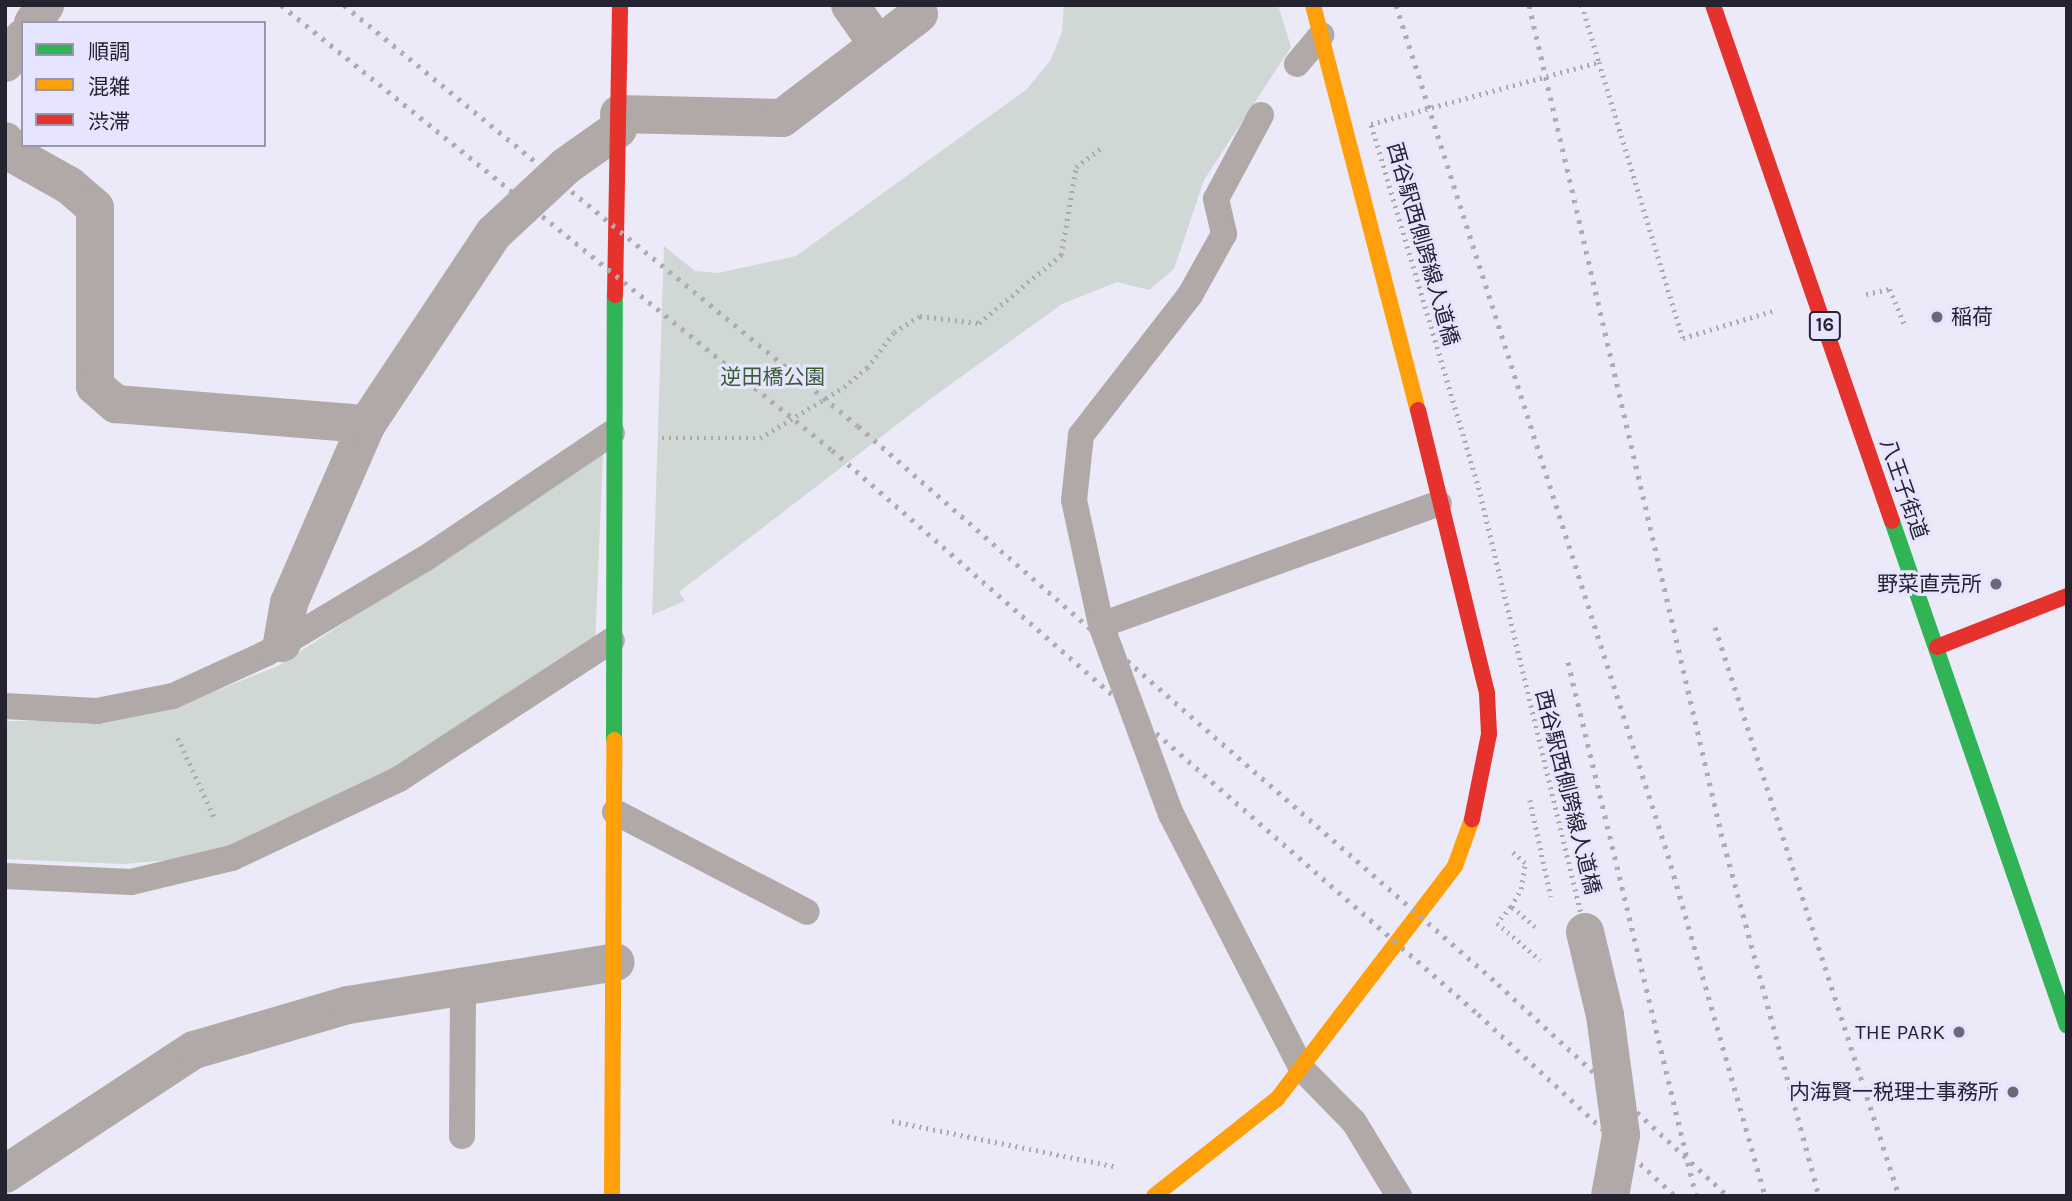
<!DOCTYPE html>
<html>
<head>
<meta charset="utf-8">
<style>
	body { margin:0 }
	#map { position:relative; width:2072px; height:1201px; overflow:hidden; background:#eceaf9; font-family:Karla,"Noto Sans JP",sans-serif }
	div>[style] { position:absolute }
	.green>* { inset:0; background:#cfd8d4 }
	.path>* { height:4.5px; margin-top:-2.25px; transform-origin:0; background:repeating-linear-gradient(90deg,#afa9ac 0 2px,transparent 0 7px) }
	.lane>* { height:26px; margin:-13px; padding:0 13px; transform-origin:13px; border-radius:13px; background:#b0a9a7 }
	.street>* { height:38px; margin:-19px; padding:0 19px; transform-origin:19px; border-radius:19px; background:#b0a9a7 }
	.fast>* { height:16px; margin:-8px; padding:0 8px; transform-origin:8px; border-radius:8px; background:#30b455 }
	.slow>* { height:16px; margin:-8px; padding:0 8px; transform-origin:8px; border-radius:8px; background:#ff9f0a }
	.jam>* { height:16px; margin:-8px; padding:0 8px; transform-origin:8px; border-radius:8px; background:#e5322d }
	.rail>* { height:5px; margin-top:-2.5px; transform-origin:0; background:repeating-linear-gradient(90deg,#b0abb1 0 3.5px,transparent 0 10.5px) }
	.path-bridge>* { height:4.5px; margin-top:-2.25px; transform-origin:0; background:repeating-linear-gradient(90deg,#afa9ac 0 2px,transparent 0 7px) }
	.dots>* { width:19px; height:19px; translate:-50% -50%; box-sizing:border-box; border:4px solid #e7e4ff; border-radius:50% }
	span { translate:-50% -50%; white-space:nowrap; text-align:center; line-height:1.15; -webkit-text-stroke:6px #e7e4ff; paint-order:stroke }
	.shield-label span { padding:2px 5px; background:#e7e4ff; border:2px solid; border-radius:5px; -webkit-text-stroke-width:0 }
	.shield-label { font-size:19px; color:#24232f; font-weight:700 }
	.street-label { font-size:21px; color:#24232f }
	.poi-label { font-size:21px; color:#24232f }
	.left { translate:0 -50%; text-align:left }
	.right { translate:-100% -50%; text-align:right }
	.park-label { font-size:21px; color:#3a5d36 }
	.frame { position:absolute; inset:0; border:7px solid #24232f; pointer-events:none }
	.legend { position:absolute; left:21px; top:21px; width:245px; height:126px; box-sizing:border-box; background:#e7e4ff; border:2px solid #9997ac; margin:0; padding:9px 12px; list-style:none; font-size:21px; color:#24232f }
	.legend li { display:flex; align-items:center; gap:14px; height:35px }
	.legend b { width:35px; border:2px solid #9997ac }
</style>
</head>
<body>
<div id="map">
	<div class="green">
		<div style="clip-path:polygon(1064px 5px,1278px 5px,1291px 47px,1204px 180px,1174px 269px,1149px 290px,1117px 282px,1062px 304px,929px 400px,679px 592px,685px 601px,652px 615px,664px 246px,695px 271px,718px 273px,796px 256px,1027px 89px,1050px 61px,1062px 32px)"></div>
		<div style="clip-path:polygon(603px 454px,595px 646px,393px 768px,203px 857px,124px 864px,5px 859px,5px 721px,116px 720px,186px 703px,278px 666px)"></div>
	</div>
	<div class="path">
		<div style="left:1582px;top:5px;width:59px;rotate:73.4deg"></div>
		<div style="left:1866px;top:294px;width:25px;rotate:-12deg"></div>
		<div style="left:1890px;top:289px;width:42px;rotate:67.7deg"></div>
		<div style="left:662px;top:438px;width:98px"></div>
		<div style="left:760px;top:438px;width:98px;rotate:-31.3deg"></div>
		<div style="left:844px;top:387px;width:30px;rotate:-40deg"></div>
		<div style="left:867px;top:368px;width:45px;rotate:-53.1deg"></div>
		<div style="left:894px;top:332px;width:31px;rotate:-32deg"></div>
		<div style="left:920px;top:316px;width:59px;rotate:6.8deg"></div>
		<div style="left:979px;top:323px;width:107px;rotate:-39.7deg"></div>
		<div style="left:1061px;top:255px;width:89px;rotate:-80.3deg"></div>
		<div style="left:1076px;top:167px;width:34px;rotate:-37deg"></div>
		<div style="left:178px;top:738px;width:89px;rotate:65.4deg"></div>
		<div style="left:1530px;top:800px;width:99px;rotate:77.8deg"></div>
		<div style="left:1511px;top:907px;width:21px;rotate:-61deg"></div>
		<div style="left:1521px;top:889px;width:26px;rotate:-81deg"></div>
		<div style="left:1525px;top:863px;width:16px;rotate:-140deg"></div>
		<div style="left:1535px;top:927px;width:31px;rotate:-140deg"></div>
		<div style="left:1511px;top:907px;width:21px;rotate:131deg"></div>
		<div style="left:1497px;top:923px;width:57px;rotate:40.7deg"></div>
		<div style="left:892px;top:1121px;width:227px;rotate:11.5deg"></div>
	</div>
	<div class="lane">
		<div style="left:1297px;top:64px;width:38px;rotate:-50deg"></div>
		<div style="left:1261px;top:115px;width:95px;rotate:118.2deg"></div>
		<div style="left:1216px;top:199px;width:36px;rotate:77deg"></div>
		<div style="left:1224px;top:234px;width:70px;rotate:119.1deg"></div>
		<div style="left:1190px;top:295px;width:177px;rotate:127.9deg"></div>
		<div style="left:1081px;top:435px;width:65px;rotate:96.1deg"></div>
		<div style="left:1074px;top:500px;width:128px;rotate:77.8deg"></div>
		<div style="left:1101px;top:625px;width:202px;rotate:69.7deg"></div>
		<div style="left:1171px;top:814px;width:287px;rotate:62.8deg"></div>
		<div style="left:1302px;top:1069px;width:74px;rotate:45.5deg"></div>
		<div style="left:1354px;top:1122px;width:87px;rotate:58.7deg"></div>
		<div style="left:1101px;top:625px;width:359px;rotate:-19.8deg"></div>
		<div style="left:5px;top:706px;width:92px;rotate:3.1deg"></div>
		<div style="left:97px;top:711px;width:77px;rotate:-11.2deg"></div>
		<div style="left:173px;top:696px;width:103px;rotate:-24.6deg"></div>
		<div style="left:267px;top:653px;width:185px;rotate:-30.9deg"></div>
		<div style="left:426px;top:558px;width:224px;rotate:-33.9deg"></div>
		<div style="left:615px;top:812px;width:216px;rotate:27.5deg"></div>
		<div style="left:5px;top:876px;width:126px;rotate:2.7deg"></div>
		<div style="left:131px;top:882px;width:104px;rotate:-13.4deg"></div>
		<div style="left:232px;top:858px;width:185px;rotate:-25.3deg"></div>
		<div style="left:399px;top:779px;width:254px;rotate:-33.1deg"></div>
		<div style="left:462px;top:1136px;width:150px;rotate:-89.6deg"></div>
	</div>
	<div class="street">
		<div style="left:850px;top:5px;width:49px;rotate:55deg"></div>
		<div style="left:33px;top:23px;width:22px;rotate:-56deg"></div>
		<div style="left:5px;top:63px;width:31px;rotate:-54deg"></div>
		<div style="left:619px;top:114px;width:163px;rotate:1.4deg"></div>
		<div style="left:782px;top:118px;width:172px;rotate:-37.2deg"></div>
		<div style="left:5px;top:141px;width:17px;rotate:54deg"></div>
		<div style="left:15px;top:155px;width:63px;rotate:29.4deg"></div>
		<div style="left:70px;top:186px;width:33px;rotate:41deg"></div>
		<div style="left:95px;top:208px;width:178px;rotate:90deg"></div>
		<div style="left:95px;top:386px;width:28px;rotate:41deg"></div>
		<div style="left:116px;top:404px;width:252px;rotate:4.6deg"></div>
		<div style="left:282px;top:643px;width:41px;rotate:-80.1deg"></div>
		<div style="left:289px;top:603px;width:195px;rotate:-66.5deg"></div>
		<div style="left:367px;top:424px;width:229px;rotate:-56.4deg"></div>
		<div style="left:494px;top:233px;width:98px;rotate:-42.9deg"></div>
		<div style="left:566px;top:166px;width:64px;rotate:-35.4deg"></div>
		<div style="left:1585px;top:932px;width:85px;rotate:76.5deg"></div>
		<div style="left:1605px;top:1015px;width:121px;rotate:82.4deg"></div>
		<div style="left:1621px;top:1135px;width:62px;rotate:100.2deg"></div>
		<div style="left:5px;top:1174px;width:226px;rotate:-33.3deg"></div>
		<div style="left:194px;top:1050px;width:160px;rotate:-16.3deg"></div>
		<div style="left:348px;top:1005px;width:271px;rotate:-9.1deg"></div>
	</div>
	<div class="fast">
		<div style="left:1892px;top:521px;width:534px;rotate:70.89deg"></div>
		<div style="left:614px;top:740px;width:445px;rotate:-89.9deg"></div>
	</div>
	<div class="slow">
		<div style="left:1313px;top:5px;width:418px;rotate:75.5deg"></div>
		<div style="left:612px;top:1196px;width:456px;rotate:-89.7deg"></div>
		<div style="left:1154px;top:1196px;width:157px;rotate:-38.3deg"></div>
		<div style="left:1277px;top:1099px;width:293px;rotate:-52.6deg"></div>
		<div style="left:1455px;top:866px;width:50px;rotate:-70.1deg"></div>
	</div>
	<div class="jam">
		<div style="left:1713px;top:5px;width:546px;rotate:70.87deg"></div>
		<div style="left:615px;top:295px;width:290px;rotate:-89deg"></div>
		<div style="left:1418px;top:410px;width:292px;rotate:76.3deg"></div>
		<div style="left:1487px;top:694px;width:40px;rotate:87.1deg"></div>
		<div style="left:1489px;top:734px;width:87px;rotate:101.3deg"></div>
		<div style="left:1937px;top:647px;width:140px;rotate:-21.4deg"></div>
	</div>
	<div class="rail">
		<div style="left:281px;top:5px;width:708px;rotate:38.93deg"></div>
		<div style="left:832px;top:450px;width:858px;rotate:41.12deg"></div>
		<div style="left:1478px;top:1014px;width:268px;rotate:42.7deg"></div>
		<div style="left:344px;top:5px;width:664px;rotate:39.32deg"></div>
		<div style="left:858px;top:426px;width:849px;rotate:41.08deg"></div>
		<div style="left:1498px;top:984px;width:313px;rotate:42.7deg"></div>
		<div style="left:1396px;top:5px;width:892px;rotate:72.26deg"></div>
		<div style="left:1668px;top:855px;width:355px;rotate:74.1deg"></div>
		<div style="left:1529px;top:5px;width:850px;rotate:76.94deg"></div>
		<div style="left:1721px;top:833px;width:376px;rotate:74.9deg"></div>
		<div style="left:1715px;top:627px;width:598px;rotate:72.08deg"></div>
		<div style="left:1568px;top:662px;width:549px;rotate:76.52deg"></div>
	</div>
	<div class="path-bridge">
		<div style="left:1585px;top:932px;width:462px;rotate:-103.5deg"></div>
		<div style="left:1477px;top:483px;width:374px;rotate:-106.5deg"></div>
		<div style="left:1371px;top:124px;width:236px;rotate:-15.2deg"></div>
		<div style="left:1599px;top:62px;width:288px;rotate:73.1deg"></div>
		<div style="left:1683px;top:338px;width:96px;rotate:-16.9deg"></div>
	</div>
	<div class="dots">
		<div style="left:1937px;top:317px;background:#6a6976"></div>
		<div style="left:1996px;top:584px;background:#6a6976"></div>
		<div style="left:1959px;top:1032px;background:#6a6976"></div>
		<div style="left:2013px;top:1092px;background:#6a6976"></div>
	</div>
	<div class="shield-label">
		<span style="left:1825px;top:326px">16</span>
	</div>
	<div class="street-label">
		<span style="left:1423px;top:244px;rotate:74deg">西谷駅西側跨線人道橋</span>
		<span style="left:1904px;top:489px;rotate:71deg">八王子街道</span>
		<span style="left:1568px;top:792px;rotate:76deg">西谷駅西側跨線人道橋</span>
	</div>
	<div class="poi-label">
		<span class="left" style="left:1951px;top:317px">稲荷</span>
		<span class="right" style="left:1982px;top:584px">野菜直売所</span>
		<span class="right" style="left:1945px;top:1032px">THE PARK</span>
		<span class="right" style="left:1999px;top:1092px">内海賢一税理士事務所</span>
	</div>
	<div class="park-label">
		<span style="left:773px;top:377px">逆田橋公園</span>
	</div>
	<div class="frame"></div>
	<ul class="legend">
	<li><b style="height:9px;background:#30b455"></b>順調</li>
	<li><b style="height:9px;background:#ff9f0a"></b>混雑</li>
	<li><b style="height:9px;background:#e5322d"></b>渋滞</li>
	</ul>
</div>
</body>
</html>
